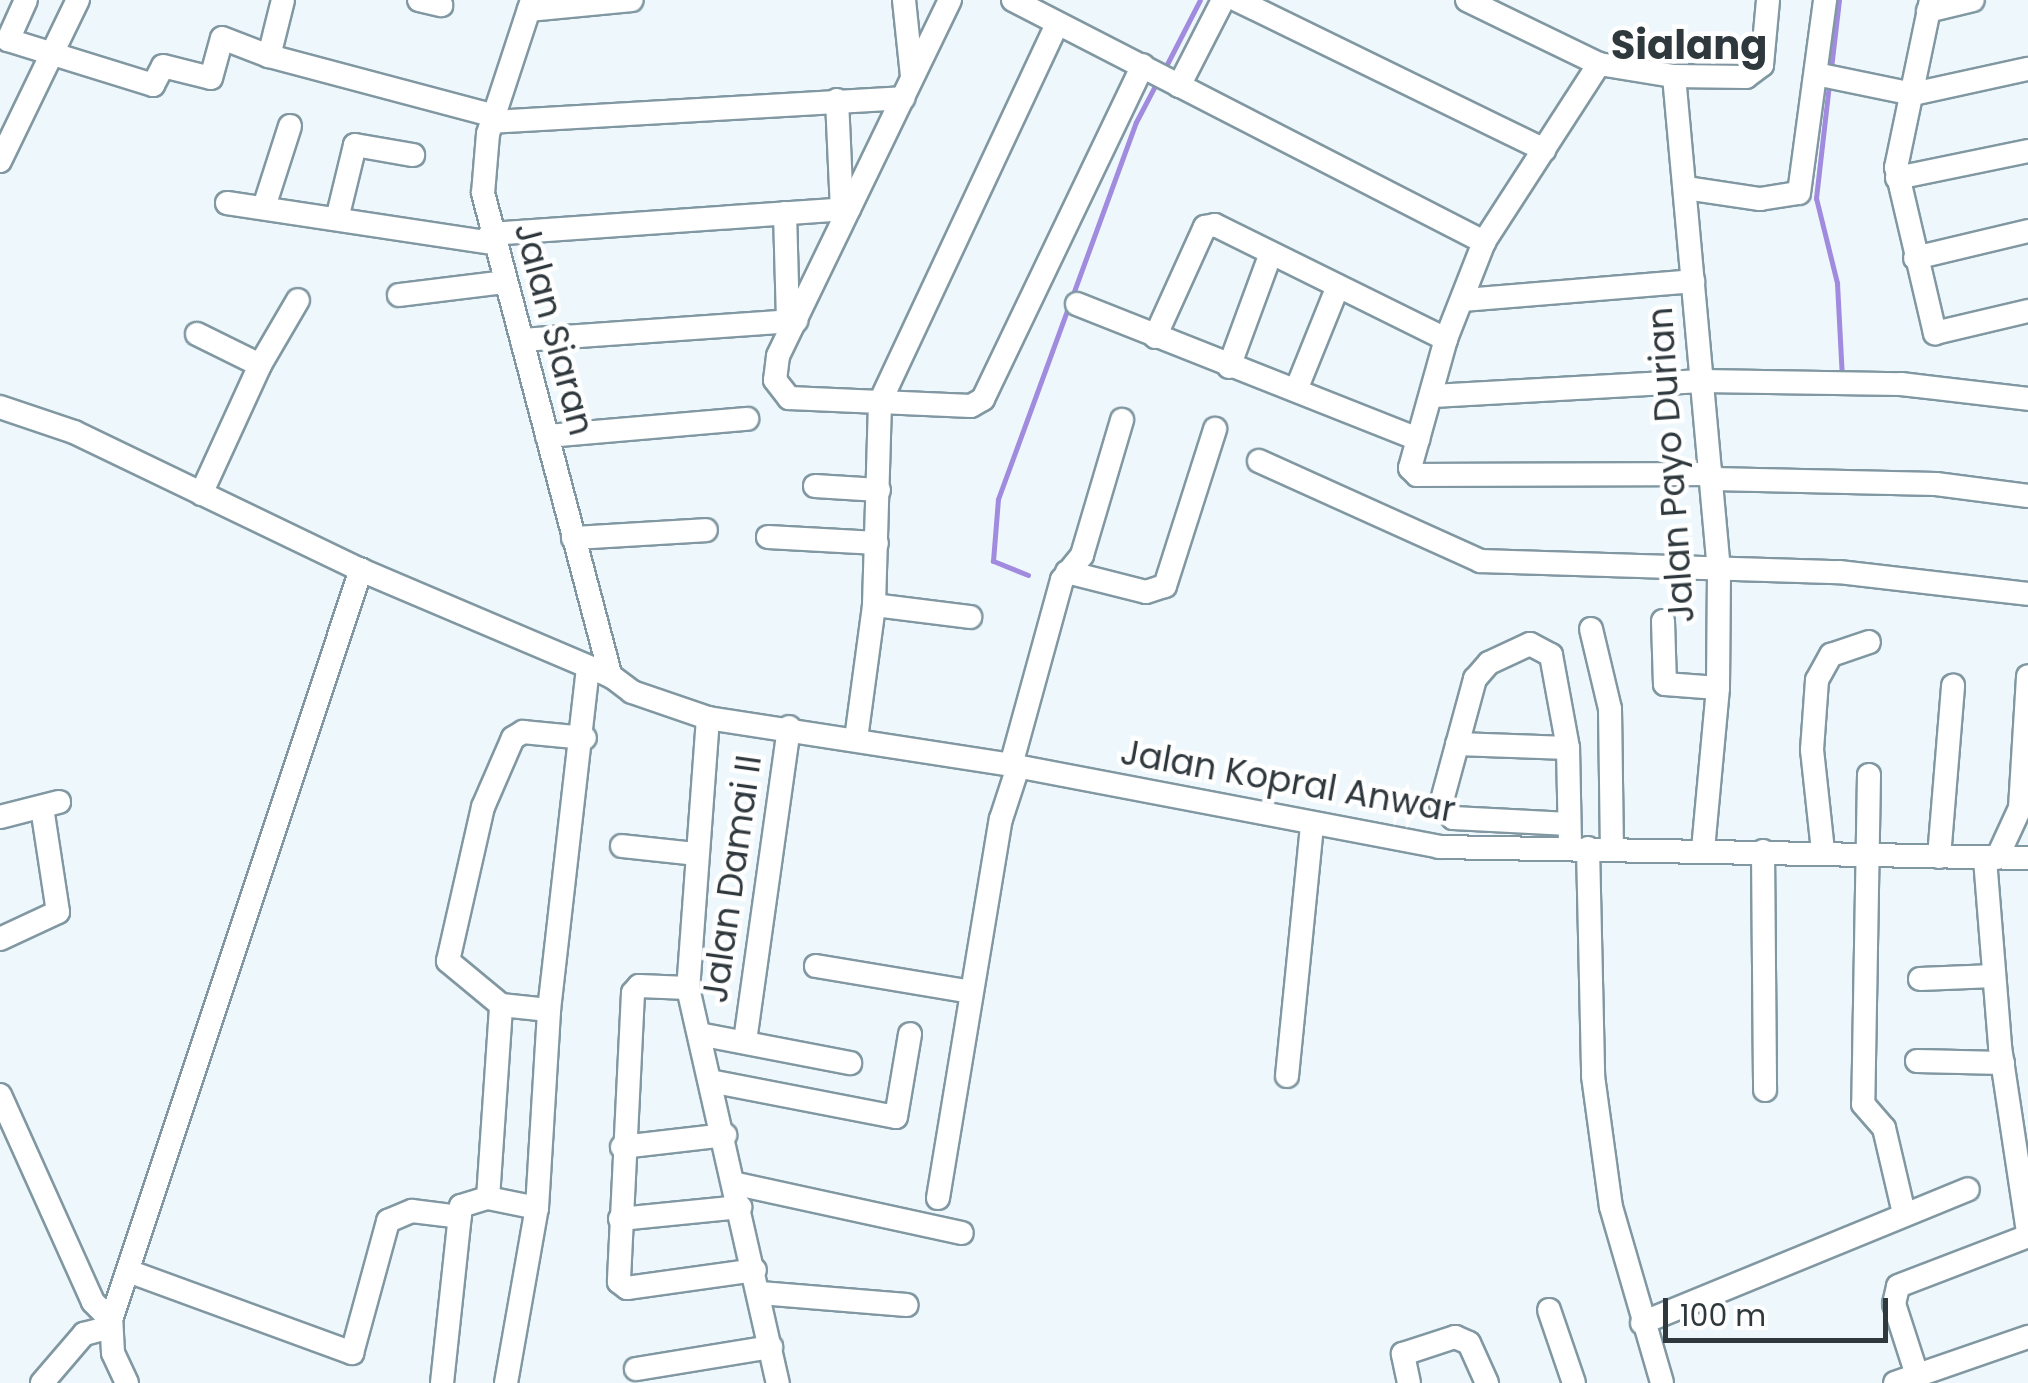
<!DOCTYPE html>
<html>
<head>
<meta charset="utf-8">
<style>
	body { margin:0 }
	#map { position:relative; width:2028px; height:1383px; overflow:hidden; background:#eef8fc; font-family:Poppins,sans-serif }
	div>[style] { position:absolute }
	.stream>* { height:5px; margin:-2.5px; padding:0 2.5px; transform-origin:2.5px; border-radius:2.5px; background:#a08bde }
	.roads { filter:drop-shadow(2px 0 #8198a2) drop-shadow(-2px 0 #8198a2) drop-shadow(0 2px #8198a2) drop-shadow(0 -2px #8198a2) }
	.minor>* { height:22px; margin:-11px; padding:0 11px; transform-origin:11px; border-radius:11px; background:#fff }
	span { translate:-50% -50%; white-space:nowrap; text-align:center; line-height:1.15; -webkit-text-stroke:9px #fff; paint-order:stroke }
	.street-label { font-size:35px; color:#2f383d }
	.quarter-label { font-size:40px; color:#2f383d; font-weight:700 }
	.scale { position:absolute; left:1663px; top:1298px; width:225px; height:45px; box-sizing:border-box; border:5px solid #2f383d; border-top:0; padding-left:12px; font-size:30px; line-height:35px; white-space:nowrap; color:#2f383d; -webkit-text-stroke:8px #fff; paint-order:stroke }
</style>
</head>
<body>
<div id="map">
	<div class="stream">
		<div style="left:1165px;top:68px;width:76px;rotate:-62.8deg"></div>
		<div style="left:1831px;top:68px;width:68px;rotate:-83.3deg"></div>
		<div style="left:1829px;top:84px;width:115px;rotate:96.5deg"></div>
		<div style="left:1816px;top:198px;width:88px;rotate:76.1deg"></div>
		<div style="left:1837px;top:283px;width:96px;rotate:87deg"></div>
		<div style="left:1028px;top:575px;width:38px;rotate:-158deg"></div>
		<div style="left:993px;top:561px;width:62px;rotate:-85.4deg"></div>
		<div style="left:998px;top:499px;width:401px;rotate:-69.9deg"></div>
		<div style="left:1136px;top:122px;width:45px;rotate:-62.3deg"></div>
	</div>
	<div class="roads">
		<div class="minor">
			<div style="left:26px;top:0;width:44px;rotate:114.2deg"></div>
			<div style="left:8px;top:40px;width:152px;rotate:17.2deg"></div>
			<div style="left:153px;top:85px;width:21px;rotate:-62deg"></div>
			<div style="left:163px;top:66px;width:49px;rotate:14deg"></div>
			<div style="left:211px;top:78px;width:41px;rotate:-74.6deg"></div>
			<div style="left:222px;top:38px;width:50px;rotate:21deg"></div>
			<div style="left:283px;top:0;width:58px;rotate:104deg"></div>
			<div style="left:269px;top:56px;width:233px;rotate:14.9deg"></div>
			<div style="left:419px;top:0;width:23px;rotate:13deg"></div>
			<div style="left:532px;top:0;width:141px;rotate:108.2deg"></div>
			<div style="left:488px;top:134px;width:59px;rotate:94.8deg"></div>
			<div style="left:483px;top:193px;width:500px;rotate:75.2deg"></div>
			<div style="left:904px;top:0;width:76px;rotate:84deg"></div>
			<div style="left:950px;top:0;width:395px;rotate:115.8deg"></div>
			<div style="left:778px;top:356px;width:24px;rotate:97deg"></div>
			<div style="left:775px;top:380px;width:23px;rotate:52deg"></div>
			<div style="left:789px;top:398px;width:182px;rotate:2.5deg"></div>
			<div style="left:971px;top:406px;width:14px;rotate:-30deg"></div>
			<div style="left:983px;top:399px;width:370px;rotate:-64.4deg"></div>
			<div style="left:1013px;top:0;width:530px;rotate:27.19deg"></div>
			<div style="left:1237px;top:0;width:342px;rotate:26deg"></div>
			<div style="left:1467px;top:0;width:147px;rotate:25.9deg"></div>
			<div style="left:1599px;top:64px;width:76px;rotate:9.1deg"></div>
			<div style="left:1674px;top:76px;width:72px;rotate:0.8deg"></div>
			<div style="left:1746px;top:77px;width:20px;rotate:-37deg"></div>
			<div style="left:1762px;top:65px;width:65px;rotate:-84.7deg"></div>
			<div style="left:1931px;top:0;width:171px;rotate:101.8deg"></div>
			<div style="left:1896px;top:167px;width:171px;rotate:76.8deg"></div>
			<div style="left:1935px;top:333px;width:96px;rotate:-13.3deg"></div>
			<div style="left:529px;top:10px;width:103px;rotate:-5.5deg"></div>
			<div style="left:1928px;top:11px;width:46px;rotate:-13.7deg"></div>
			<div style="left:1599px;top:64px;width:212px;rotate:122.9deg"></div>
			<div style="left:1484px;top:242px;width:104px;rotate:111.4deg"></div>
			<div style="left:1446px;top:339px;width:134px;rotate:105.6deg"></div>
			<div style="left:1410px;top:468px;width:10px;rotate:45deg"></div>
			<div style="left:1417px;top:475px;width:295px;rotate:-0.2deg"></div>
			<div style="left:1816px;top:74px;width:99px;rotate:11.7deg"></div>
			<div style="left:1913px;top:94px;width:118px;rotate:-12.3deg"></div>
			<div style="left:1674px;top:76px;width:498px;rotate:84.8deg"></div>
			<div style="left:1719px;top:572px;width:116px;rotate:90.5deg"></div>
			<div style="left:1718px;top:688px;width:163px;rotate:95.3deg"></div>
			<div style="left:1179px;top:86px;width:97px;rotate:-62.9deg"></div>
			<div style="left:837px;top:100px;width:109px;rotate:87.4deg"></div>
			<div style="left:491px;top:122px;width:413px;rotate:-3.3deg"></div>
			<div style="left:0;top:161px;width:179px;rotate:-64.2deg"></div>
			<div style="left:1897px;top:178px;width:134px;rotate:-11.6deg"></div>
			<div style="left:1686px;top:188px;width:75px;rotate:8.5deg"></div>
			<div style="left:1760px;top:199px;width:39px;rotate:-9deg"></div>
			<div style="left:1799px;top:193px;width:195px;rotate:-82.3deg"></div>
			<div style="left:227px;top:203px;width:269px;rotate:8.6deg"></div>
			<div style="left:264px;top:207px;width:85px;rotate:-72.2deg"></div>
			<div style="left:785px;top:213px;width:106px;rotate:88.4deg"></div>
			<div style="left:337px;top:219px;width:76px;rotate:-76.3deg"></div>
			<div style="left:355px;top:145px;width:59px;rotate:9.8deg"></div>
			<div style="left:490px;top:234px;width:360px;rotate:-4deg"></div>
			<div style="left:1915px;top:258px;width:116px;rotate:-13.4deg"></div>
			<div style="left:399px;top:295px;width:107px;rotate:-7deg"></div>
			<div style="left:1464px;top:300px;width:230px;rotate:-4.7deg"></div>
			<div style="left:1077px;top:304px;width:367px;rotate:21.6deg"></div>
			<div style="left:197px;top:334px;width:70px;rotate:26.2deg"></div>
			<div style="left:1155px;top:337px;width:121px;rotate:-65.6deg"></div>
			<div style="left:1205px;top:227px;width:10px;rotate:-11deg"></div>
			<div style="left:1215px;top:225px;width:258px;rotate:26.3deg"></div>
			<div style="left:522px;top:340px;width:275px;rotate:-4deg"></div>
			<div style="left:1229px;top:367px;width:121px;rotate:-69.8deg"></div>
			<div style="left:1296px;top:390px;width:112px;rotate:-68deg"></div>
			<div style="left:1433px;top:396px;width:269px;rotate:-3.2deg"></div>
			<div style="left:1702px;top:381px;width:199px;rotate:0.9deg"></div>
			<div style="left:1901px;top:384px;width:128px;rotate:6.7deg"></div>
			<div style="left:0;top:407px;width:78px;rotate:18.7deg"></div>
			<div style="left:74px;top:432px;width:318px;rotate:25.7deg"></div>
			<div style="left:361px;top:570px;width:272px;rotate:23deg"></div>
			<div style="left:611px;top:676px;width:26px;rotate:37deg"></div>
			<div style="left:632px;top:692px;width:80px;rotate:18.9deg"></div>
			<div style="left:708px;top:718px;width:307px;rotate:8.8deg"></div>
			<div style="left:1011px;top:765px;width:436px;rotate:10.8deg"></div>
			<div style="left:1439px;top:847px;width:589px;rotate:1.07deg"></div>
			<div style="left:547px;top:436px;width:201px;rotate:-4.9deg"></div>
			<div style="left:1259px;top:461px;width:243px;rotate:24.3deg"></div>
			<div style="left:1480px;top:561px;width:359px;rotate:1.8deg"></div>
			<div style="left:1839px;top:572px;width:190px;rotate:6.6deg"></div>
			<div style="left:1713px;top:479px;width:223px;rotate:1.3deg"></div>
			<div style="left:1936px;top:484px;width:93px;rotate:7.4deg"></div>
			<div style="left:815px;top:486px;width:64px;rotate:3.6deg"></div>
			<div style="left:201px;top:494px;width:142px;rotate:-65.4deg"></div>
			<div style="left:260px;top:365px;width:75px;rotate:-59.7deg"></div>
			<div style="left:768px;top:537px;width:109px;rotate:3.2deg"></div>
			<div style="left:573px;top:538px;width:133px;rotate:-3.4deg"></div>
			<div style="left:1067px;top:572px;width:81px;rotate:14.2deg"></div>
			<div style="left:1146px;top:592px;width:20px;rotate:-18deg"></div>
			<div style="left:1165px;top:586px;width:165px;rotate:-72.3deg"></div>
			<div style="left:874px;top:605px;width:97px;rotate:7.1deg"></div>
			<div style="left:1663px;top:621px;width:63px;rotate:88.2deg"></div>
			<div style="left:1665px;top:684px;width:53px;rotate:4.3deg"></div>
			<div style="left:1591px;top:629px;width:82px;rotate:76.6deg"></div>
			<div style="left:1610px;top:709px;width:138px;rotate:89.2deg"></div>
			<div style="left:708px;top:718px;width:271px;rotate:94.2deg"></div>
			<div style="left:688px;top:988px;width:405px;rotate:77.2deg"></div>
			<div style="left:856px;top:739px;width:135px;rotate:-82.3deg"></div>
			<div style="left:874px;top:605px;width:203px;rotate:-88.3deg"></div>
			<div style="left:880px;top:402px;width:416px;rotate:-64.9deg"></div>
			<div style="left:1457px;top:744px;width:111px;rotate:2.1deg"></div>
			<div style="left:1011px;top:765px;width:192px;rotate:-74.6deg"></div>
			<div style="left:1062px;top:580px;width:32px;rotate:-51deg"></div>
			<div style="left:1082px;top:555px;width:141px;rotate:-73.5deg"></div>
			<div style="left:1869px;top:775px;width:329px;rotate:91deg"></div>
			<div style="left:1863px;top:1104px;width:32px;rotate:49deg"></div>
			<div style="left:1884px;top:1128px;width:87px;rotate:76.8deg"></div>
			<div style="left:0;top:817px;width:61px;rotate:-14.3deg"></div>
			<div style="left:1569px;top:824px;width:116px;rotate:-177deg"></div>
			<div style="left:1453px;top:818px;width:18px;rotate:-131deg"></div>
			<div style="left:1441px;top:804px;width:130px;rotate:-74.8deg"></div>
			<div style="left:1475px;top:679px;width:21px;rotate:-49deg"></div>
			<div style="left:1489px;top:663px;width:45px;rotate:-24.9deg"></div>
			<div style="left:1530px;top:644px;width:24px;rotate:28deg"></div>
			<div style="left:1551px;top:655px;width:95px;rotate:79.6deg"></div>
			<div style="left:1568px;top:748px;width:99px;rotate:88.8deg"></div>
			<div style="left:622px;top:846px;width:74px;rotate:6.2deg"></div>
			<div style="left:1588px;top:848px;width:228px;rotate:88.7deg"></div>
			<div style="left:1593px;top:1076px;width:132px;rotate:82.2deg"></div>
			<div style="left:1611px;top:1207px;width:183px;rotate:73.8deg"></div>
			<div style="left:1763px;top:851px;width:239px;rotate:89.5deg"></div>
			<div style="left:1823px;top:851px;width:102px;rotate:-96.2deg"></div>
			<div style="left:1812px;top:750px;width:70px;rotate:-85.9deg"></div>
			<div style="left:1817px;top:680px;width:29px;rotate:-61deg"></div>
			<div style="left:1831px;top:655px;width:40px;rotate:-18.9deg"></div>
			<div style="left:1939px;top:857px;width:172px;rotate:-85.3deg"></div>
			<div style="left:1997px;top:858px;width:55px;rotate:-65.3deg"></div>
			<div style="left:2020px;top:808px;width:132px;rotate:-86.5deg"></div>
			<div style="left:1985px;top:859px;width:189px;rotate:85.4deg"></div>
			<div style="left:2000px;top:1047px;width:187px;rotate:81.4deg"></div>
			<div style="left:0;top:939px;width:64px;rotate:-25deg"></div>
			<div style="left:58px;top:912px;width:106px;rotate:-98.7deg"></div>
			<div style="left:816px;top:966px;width:157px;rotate:9.5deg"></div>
			<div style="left:1920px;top:979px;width:74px;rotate:-2.3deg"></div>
			<div style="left:688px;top:988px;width:49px;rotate:-177.7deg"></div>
			<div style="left:639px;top:986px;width:9px;rotate:131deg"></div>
			<div style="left:633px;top:993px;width:289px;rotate:92.8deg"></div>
			<div style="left:619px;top:1282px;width:10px;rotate:37deg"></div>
			<div style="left:627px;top:1288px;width:129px;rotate:-8deg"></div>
			<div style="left:501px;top:1005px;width:48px;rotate:5.9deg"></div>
			<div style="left:699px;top:1034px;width:154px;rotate:10.9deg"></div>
			<div style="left:745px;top:1041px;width:317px;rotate:-82deg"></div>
			<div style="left:1917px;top:1061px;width:86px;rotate:1.3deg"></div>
			<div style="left:1287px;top:1076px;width:253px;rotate:-84.3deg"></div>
			<div style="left:710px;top:1081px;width:189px;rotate:11deg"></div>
			<div style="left:896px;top:1117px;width:84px;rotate:-80.4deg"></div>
			<div style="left:0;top:1095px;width:227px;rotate:65.8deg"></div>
			<div style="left:93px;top:1302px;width:25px;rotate:45deg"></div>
			<div style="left:622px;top:1147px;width:104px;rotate:-6.6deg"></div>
			<div style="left:737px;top:1184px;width:230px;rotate:12.3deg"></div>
			<div style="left:488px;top:1198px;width:193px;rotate:-86.1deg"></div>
			<div style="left:501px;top:1005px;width:69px;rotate:-140.3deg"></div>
			<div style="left:448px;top:961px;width:158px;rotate:-77.2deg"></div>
			<div style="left:483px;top:807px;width:75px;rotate:-66.5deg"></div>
			<div style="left:513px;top:738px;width:12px;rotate:-31deg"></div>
			<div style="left:523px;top:732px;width:62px;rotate:5.5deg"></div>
			<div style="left:938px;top:1198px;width:384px;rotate:-80.6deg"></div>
			<div style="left:1001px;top:819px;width:55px;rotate:-71.9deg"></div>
			<div style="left:620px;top:1219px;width:121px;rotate:-5.7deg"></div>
			<div style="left:128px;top:1271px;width:239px;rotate:20.1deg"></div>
			<div style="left:352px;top:1353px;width:137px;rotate:-74.7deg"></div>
			<div style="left:388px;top:1221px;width:26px;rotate:-23deg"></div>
			<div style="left:412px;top:1211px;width:48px;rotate:7.1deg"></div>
			<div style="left:760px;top:1293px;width:147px;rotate:4.7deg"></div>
			<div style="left:1549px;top:1310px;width:77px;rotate:71.1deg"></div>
			<div style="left:1642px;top:1323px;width:352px;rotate:-22.3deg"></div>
			<div style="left:636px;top:1369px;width:137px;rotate:-9.3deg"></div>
			<div style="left:1917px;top:1375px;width:75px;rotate:-107.9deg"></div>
			<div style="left:1894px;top:1304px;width:18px;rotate:-77deg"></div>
			<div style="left:1898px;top:1286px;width:139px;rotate:-21deg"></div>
			<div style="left:42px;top:1383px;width:65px;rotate:-49.4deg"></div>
			<div style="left:84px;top:1334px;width:28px;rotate:-15deg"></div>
			<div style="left:127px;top:1383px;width:33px;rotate:-115deg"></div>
			<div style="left:113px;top:1353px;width:33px;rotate:-93deg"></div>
			<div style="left:111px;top:1320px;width:791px;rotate:-71.57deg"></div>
			<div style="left:442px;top:1383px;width:178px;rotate:-83.9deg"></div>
			<div style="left:461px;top:1206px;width:28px;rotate:-17deg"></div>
			<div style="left:488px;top:1198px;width:50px;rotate:11.5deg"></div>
			<div style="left:506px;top:1383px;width:178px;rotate:-80deg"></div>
			<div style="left:537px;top:1208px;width:198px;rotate:-86.5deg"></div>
			<div style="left:549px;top:1010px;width:344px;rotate:-83.5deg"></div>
			<div style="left:1409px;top:1383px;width:30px;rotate:-102deg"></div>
			<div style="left:1403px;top:1354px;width:55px;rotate:-18.1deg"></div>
			<div style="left:1455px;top:1337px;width:15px;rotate:23deg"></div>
			<div style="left:1469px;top:1343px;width:44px;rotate:65.8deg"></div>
			<div style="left:1895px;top:1383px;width:141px;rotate:-19.1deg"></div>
		</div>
	</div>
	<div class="street-label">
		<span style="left:554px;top:329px;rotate:75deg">Jalan Siaran</span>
		<span style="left:1671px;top:465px;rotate:-94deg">Jalan Payo Durian</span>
		<span style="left:1288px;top:781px;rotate:10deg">Jalan Kopral Anwar</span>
		<span style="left:732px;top:879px;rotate:-82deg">Jalan Damai II</span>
	</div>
	<div class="quarter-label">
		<span style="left:1689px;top:45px">Sialang</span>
	</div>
	<div class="scale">100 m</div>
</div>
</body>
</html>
